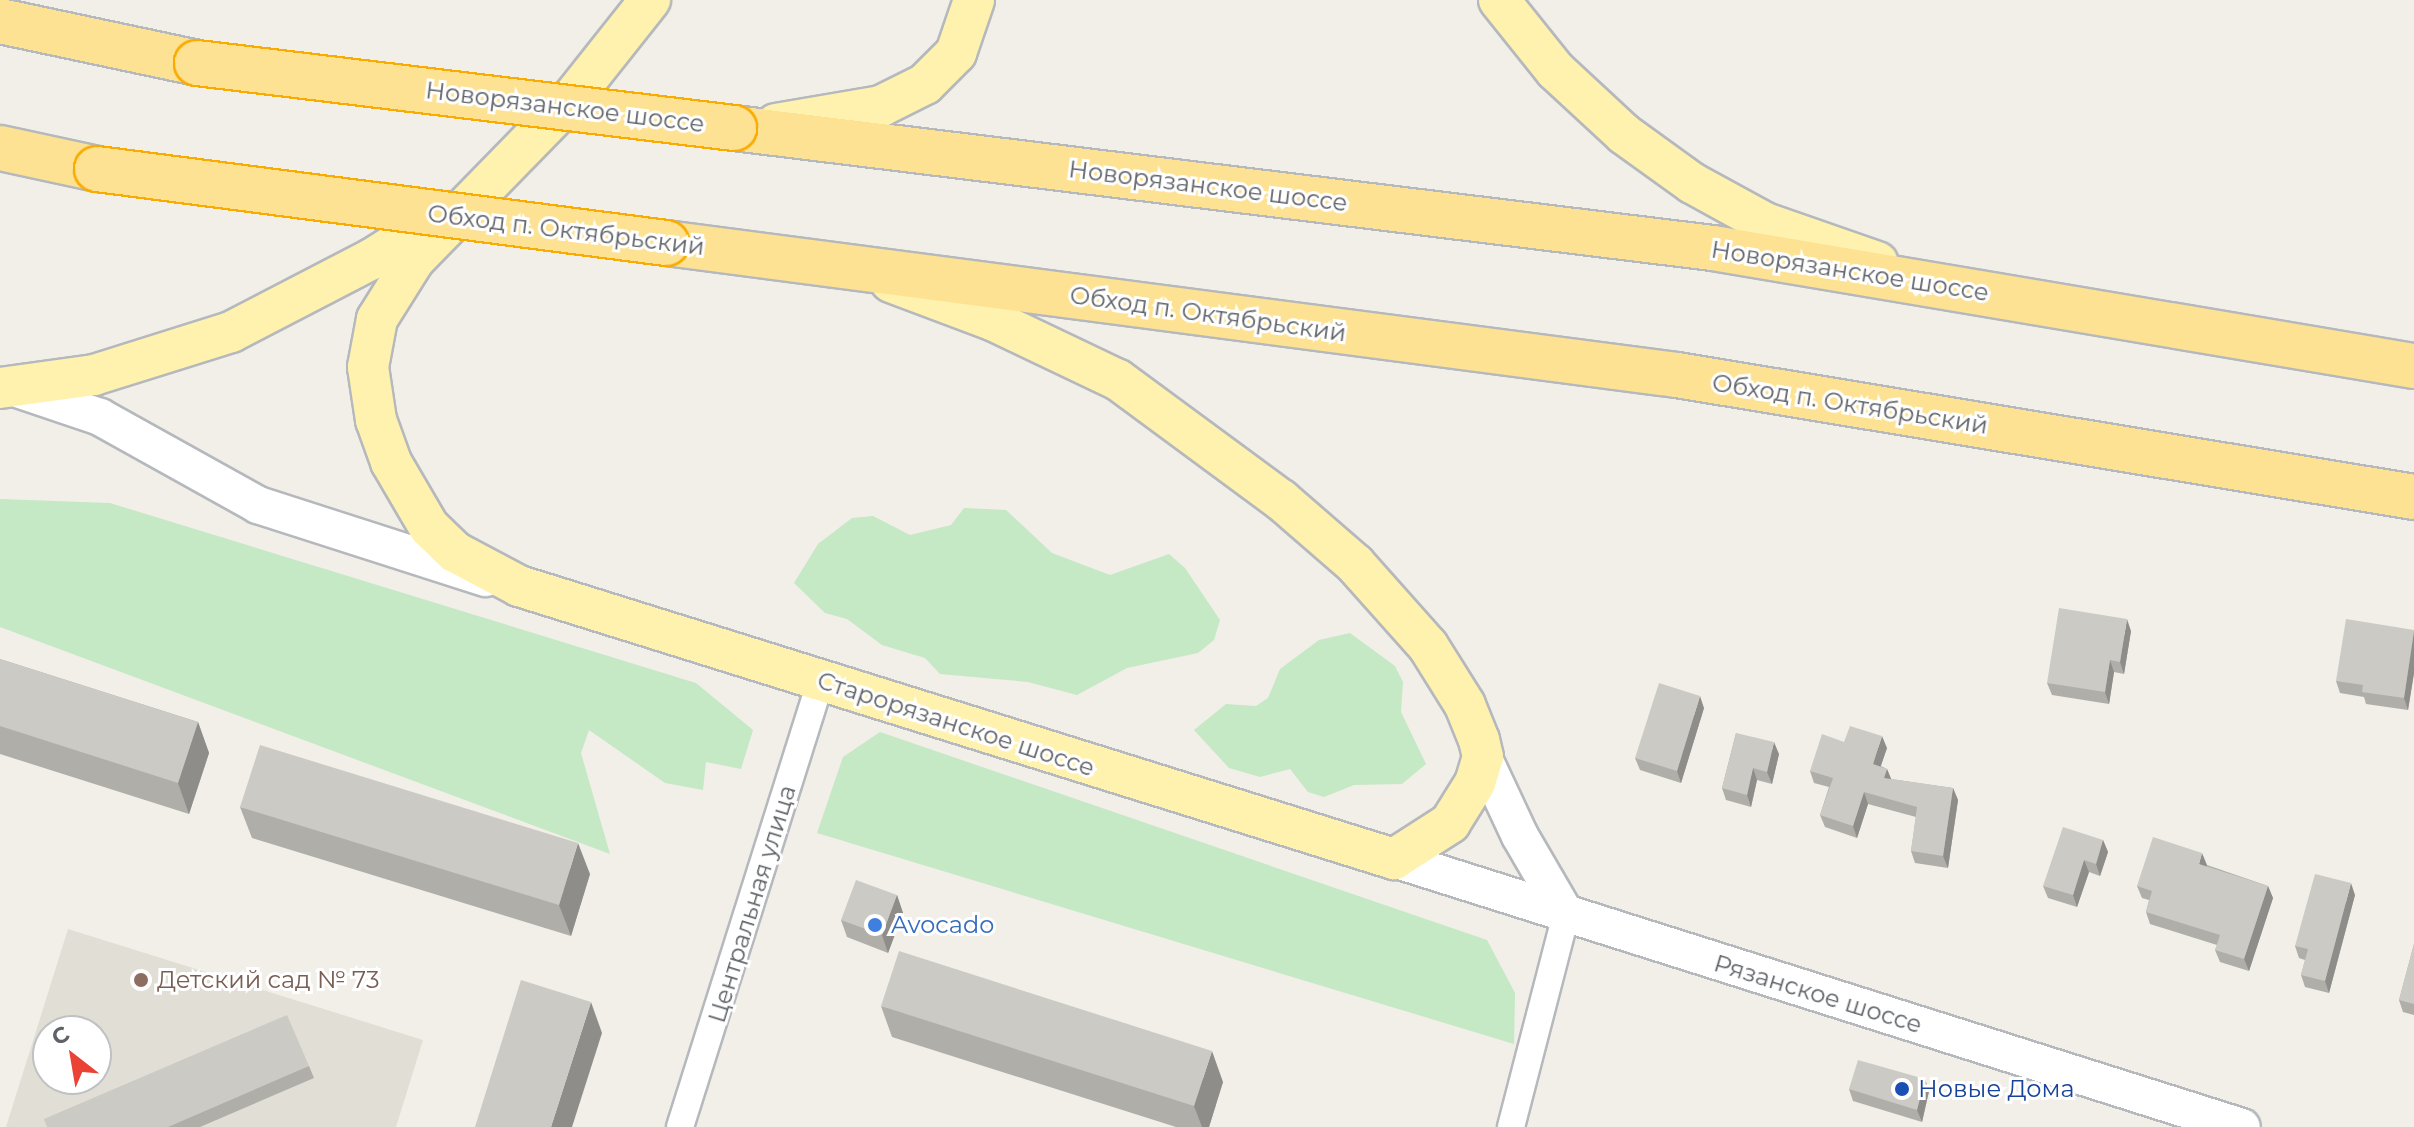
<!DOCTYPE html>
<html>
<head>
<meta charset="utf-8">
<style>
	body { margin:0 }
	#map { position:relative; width:2414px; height:1127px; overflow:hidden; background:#f1efe8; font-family:Montserrat,sans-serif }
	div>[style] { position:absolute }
	.education>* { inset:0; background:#e1ded6 }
	.green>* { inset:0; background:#c5e8c5 }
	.roads { filter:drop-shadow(2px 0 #b5b8bc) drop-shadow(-2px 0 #b5b8bc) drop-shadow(0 2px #b5b8bc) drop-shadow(0 -2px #b5b8bc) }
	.street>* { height:26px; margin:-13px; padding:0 13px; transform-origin:13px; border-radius:13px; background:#fff }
	.secondary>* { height:36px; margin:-18px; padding:0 18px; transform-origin:18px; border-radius:18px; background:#fff }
	.primary>* { height:40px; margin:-20px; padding:0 20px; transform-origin:20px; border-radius:20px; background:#fff2af }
	.highway>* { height:44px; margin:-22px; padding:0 22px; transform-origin:22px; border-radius:22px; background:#fde293 }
	.bridges { filter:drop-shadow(2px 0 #f9ab00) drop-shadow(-2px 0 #f9ab00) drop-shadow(0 2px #f9ab00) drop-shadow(0 -2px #f9ab00) }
	.highway-bridge>* { height:44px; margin:-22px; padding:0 22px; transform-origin:22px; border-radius:22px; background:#fde293 }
	.wall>* { inset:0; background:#afaea9 }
	.shaded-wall>* { inset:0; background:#8f8d8a }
	.building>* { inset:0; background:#cccac5 }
	.dots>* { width:22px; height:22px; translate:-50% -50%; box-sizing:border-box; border:4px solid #fff; border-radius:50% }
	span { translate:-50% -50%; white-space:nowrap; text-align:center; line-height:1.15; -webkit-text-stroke:6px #fff; paint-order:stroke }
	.street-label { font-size:24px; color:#5f6368 }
	.shop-label { font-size:24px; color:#366cbe }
	.left { translate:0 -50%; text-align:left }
	.education-label { font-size:24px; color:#785e54 }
	.transit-label { font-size:24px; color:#164399 }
	.north { position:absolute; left:32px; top:1015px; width:80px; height:80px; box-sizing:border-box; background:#fff; border:2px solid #bfc1c3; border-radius:50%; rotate:329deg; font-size:22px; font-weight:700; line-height:32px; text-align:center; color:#5f6368 }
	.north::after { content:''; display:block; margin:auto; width:28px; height:36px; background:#ea4335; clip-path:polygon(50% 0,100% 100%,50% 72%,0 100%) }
</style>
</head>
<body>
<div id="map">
	<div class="education">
		<div style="clip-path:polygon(evenodd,68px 929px,423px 1040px,396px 1127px,6px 1127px,68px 929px,48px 1031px,96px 1031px,96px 1079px,48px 1079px,48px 1031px)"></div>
	</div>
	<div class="green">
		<div style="clip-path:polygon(0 499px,110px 503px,696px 683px,753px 730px,741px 769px,706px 762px,703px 790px,665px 783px,589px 730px,581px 753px,610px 854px,0 627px)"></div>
		<div style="clip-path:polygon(964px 508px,1006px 510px,1052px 553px,1110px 575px,1169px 554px,1185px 568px,1220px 620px,1214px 640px,1198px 653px,1127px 668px,1077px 695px,1028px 682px,940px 674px,925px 658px,882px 645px,847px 619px,825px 613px,794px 583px,818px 544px,852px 518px,873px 516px,910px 535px,951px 525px)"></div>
		<div style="clip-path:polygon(1350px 633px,1395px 666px,1403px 682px,1401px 712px,1426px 764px,1402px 784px,1354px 785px,1324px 797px,1308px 792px,1290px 769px,1260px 777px,1229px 768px,1194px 730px,1226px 704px,1256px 706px,1268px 698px,1280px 669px,1319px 640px)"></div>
		<div style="clip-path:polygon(880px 732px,1487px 940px,1515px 993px,1514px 1044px,817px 833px,843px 757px)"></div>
	</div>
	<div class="roads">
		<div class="street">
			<div style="left:680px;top:1127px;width:468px;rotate:-72.5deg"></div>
			<div style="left:1511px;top:1127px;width:219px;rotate:-75.5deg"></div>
		</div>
		<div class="secondary">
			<div style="left:11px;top:387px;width:94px;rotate:18.6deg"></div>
			<div style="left:100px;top:417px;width:181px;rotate:29.1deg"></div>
			<div style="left:258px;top:505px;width:239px;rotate:17.8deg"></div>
			<div style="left:1483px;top:757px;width:87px;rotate:64.9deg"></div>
			<div style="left:1520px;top:836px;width:91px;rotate:59.8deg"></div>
			<div style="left:1394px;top:859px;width:889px;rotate:17.54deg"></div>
		</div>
		<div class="primary">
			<div style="left:650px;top:0;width:122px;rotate:128.4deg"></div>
			<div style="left:574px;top:96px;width:229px;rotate:134.3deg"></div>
			<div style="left:414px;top:260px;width:70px;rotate:122.1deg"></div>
			<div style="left:377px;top:319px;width:49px;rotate:100.6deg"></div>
			<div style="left:368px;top:367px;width:54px;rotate:81.4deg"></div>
			<div style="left:376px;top:420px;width:45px;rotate:70.3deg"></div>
			<div style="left:391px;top:462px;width:75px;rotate:59.7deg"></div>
			<div style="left:429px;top:527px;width:36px;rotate:44deg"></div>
			<div style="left:455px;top:552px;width:72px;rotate:28deg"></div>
			<div style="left:519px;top:586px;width:917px;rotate:17.33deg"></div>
			<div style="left:1394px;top:859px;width:67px;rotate:-32.7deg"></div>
			<div style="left:1450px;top:823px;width:47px;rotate:-58deg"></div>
			<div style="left:1475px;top:783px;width:27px;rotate:-73deg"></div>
			<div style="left:1483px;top:757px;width:17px;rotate:-103deg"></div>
			<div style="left:1479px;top:740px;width:38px;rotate:-112deg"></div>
			<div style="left:1465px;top:705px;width:70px;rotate:-122.1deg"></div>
			<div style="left:1428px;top:646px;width:110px;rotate:-131.7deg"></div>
			<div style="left:1355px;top:564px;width:98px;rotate:-139.1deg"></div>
			<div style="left:1281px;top:500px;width:202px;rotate:-143.6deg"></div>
			<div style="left:1118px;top:380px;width:140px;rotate:-154.5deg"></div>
			<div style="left:992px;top:320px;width:108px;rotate:-159.4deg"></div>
			<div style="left:1499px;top:0;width:90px;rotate:51.3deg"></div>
			<div style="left:1555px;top:70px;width:94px;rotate:42.8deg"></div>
			<div style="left:1624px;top:134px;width:84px;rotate:35.8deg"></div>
			<div style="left:1692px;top:183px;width:83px;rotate:28.7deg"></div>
			<div style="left:1765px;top:223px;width:119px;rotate:19.2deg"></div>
			<div style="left:776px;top:124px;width:107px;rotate:-9.7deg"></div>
			<div style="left:881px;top:106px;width:49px;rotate:-26.6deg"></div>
			<div style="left:925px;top:84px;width:44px;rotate:-45deg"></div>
			<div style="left:956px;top:53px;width:56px;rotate:-71.2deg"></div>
			<div style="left:0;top:388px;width:95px;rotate:-7.9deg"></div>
			<div style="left:94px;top:375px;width:144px;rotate:-17.4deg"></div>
			<div style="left:231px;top:332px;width:159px;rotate:-27.4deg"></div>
			<div style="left:372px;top:259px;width:71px;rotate:-32.3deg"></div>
		</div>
		<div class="highway">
			<div style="left:0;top:21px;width:201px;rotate:12deg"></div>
			<div style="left:734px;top:128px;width:986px;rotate:6.99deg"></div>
			<div style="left:1713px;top:248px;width:711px;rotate:9.56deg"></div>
			<div style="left:0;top:148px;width:99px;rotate:12.2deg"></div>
			<div style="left:666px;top:243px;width:1020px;rotate:7.44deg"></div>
			<div style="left:1677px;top:375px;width:747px;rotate:9.4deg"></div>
		</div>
	</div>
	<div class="bridges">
		<div class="highway-bridge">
			<div style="left:197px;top:63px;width:541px;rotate:6.9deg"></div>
			<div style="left:97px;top:169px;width:574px;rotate:7.41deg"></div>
		</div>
	</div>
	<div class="wall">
		<div style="clip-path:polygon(2414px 630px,2414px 673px,2408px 710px,2366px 704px,2364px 697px,2340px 693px,2336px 681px)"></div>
		<div style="clip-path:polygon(2131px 631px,2124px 674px,2114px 672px,2109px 704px,2052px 695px,2047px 683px)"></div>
		<div style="clip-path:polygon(0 659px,198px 722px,209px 753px,189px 814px,0 754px)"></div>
		<div style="clip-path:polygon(1704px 708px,1681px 783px,1640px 770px,1635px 758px)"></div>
		<div style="clip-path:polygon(1736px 733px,1779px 754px,1772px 784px,1757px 780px,1751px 807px,1726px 800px,1722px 788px)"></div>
		<div style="clip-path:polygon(1844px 742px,1887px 748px,1881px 766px,1887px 769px,1891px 779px,1953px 788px,1958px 800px,1948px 868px,1915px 863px,1911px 851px,1916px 817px,1868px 804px,1857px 838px,1825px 827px,1820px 815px,1829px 787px,1814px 783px,1810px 771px)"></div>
		<div style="clip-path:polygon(240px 807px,590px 874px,571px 936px,252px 838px)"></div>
		<div style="clip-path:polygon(2103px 840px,2108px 852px,2100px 876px,2089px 872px,2077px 907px,2048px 898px,2043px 886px)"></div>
		<div style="clip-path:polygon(2207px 865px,2268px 886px,2273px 898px,2249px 971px,2220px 962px,2215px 950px,2217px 945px,2150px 924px,2146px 912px,2149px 900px,2142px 898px,2137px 886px)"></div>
		<div style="clip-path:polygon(897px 895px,903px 913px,888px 953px,847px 937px,841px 920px)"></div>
		<div style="clip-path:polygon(2355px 895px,2329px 993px,2305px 987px,2301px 975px,2305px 960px,2299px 958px,2295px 946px)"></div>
		<div style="clip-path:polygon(2414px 944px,2414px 1015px,2403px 1012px,2399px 1000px)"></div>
		<div style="clip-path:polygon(881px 1006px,1223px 1082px,1209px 1127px,1176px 1127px,892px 1037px)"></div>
		<div style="clip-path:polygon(309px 1066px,314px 1078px,200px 1127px,47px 1127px)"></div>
		<div style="clip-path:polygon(1849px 1089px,1929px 1091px,1922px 1122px,1853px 1101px)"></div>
	</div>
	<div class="shaded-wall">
		<div style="clip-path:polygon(2127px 619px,2131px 631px,2124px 674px,2120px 662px)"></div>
		<div style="clip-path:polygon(2414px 633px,2414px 673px,2408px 710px,2404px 698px)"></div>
		<div style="clip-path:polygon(2110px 660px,2114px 672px,2109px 704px,2105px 692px)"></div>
		<div style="clip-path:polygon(1700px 696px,1704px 708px,1681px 783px,1677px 771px)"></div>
		<div style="clip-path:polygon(198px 722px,209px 753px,189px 814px,178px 783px)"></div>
		<div style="clip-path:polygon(1882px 736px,1887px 748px,1877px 776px,1873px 764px)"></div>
		<div style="clip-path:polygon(1774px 742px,1779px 754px,1772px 784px,1767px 772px)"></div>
		<div style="clip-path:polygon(1753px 768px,1757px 780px,1751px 807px,1747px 795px)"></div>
		<div style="clip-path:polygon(1887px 769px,1892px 781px,1884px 778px)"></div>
		<div style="clip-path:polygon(1953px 788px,1958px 800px,1948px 868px,1943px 856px)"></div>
		<div style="clip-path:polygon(1864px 792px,1868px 804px,1857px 838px,1853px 826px)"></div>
		<div style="clip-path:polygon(2103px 840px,2108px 852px,2100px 876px,2096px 864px)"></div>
		<div style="clip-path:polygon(578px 843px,590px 874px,571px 936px,559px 905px)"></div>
		<div style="clip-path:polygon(2202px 853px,2207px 865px,2203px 876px,2199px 864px)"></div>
		<div style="clip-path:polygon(2084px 860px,2089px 872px,2077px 907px,2073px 895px)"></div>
		<div style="clip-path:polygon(2351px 883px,2355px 895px,2329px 993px,2325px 981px)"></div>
		<div style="clip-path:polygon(2268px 886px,2273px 898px,2249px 971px,2244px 959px)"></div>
		<div style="clip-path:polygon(897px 895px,903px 913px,888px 953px,882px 935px)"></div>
		<div style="clip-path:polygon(591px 1002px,602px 1033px,572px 1127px,551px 1127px)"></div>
		<div style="clip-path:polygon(1212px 1051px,1223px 1082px,1209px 1127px,1202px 1127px,1194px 1106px)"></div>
		<div style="clip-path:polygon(1925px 1079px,1929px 1091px,1922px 1122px,1917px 1110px)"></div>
	</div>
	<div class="building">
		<div style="clip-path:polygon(2059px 608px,2127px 619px,2120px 662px,2110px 660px,2105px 692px,2047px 683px)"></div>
		<div style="clip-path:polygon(2346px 619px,2414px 630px,2404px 698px,2362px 692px,2363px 685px,2336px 681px)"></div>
		<div style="clip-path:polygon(0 659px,198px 722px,178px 783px,0 726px)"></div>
		<div style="clip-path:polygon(1659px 683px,1700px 696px,1677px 771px,1635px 758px)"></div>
		<div style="clip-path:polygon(1850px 726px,1882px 736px,1873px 764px,1887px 769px,1884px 778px,1953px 788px,1943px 856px,1911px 851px,1917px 807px,1864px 792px,1853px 826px,1820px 815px,1833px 778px,1810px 771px,1822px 734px,1844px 742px)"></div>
		<div style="clip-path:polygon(1736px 733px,1774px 742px,1767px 772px,1753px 768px,1747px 795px,1722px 788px)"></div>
		<div style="clip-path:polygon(260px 745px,578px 843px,559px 905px,240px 807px)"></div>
		<div style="clip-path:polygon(2063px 827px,2103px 840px,2096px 864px,2084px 860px,2073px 895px,2043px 886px)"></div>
		<div style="clip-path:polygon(2153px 837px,2202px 853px,2199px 864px,2268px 886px,2244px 959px,2215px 950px,2220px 935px,2146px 912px,2152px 891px,2137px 886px)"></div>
		<div style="clip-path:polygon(2315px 874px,2351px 883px,2325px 981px,2301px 975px,2308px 949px,2295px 946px)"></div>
		<div style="clip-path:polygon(856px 880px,897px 895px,882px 935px,841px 920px)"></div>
		<div style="clip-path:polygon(2414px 944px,2414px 1004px,2399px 1000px)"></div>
		<div style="clip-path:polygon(899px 951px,1212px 1051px,1194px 1106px,881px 1006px)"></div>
		<div style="clip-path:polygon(521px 980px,591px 1002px,551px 1127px,475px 1127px)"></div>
		<div style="clip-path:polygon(287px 1015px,309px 1066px,168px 1127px,47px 1127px,44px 1119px)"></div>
		<div style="clip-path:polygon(1858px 1060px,1925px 1079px,1917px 1110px,1849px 1089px)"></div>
	</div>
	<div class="dots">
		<div style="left:875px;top:925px;background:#3f7fe0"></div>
		<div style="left:141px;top:980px;background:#8d6e63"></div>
		<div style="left:1902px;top:1089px;background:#1a4fb4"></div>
	</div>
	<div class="street-label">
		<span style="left:565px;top:107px;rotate:7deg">Новорязанское шоссе</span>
		<span style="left:1208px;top:186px;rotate:7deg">Новорязанское шоссе</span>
		<span style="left:566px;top:230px;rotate:7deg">Обход п. Октябрьский</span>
		<span style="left:1850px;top:271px;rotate:9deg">Новорязанское шоссе</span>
		<span style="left:1208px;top:314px;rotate:8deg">Обход п. Октябрьский</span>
		<span style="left:1850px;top:404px;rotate:9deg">Обход п. Октябрьский</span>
		<span style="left:956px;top:724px;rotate:18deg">Старорязанское шоссе</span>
		<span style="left:752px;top:904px;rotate:-73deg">Центральная улица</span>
		<span style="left:1818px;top:994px;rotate:17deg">Рязанское шоссе</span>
	</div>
	<div class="shop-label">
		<span class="left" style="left:891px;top:925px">Avocado</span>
	</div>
	<div class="education-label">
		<span class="left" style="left:157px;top:980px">Детский сад № 73</span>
	</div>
	<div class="transit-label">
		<span class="left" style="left:1918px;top:1089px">Новые Дома</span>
	</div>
	<div class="north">С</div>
</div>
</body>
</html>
